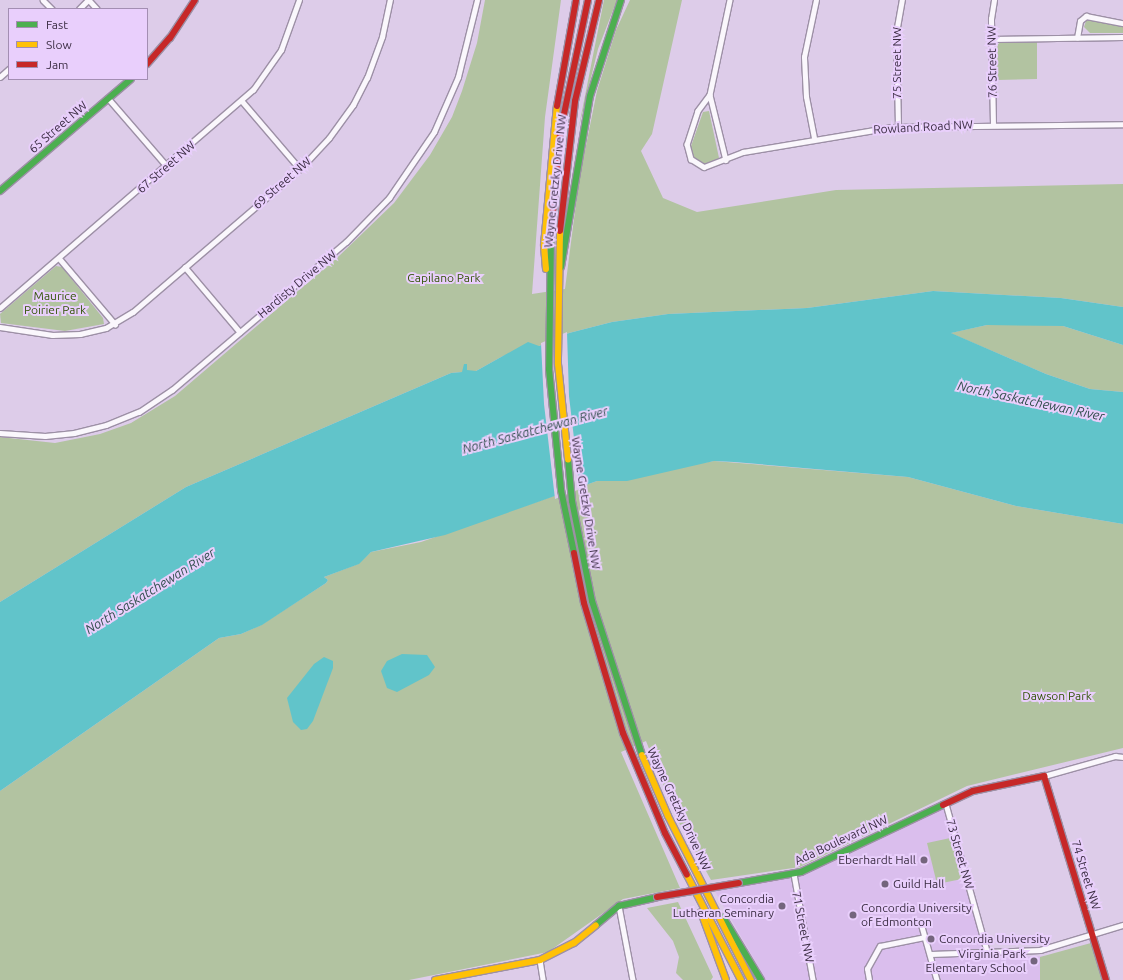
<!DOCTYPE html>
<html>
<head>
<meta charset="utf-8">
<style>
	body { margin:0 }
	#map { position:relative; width:1123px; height:980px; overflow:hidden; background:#ddcce9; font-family:Ubuntu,sans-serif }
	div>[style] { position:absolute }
	.built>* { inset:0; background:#dabeed }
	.green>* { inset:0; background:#b2c3a1 }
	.water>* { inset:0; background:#61c4ca }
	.pier>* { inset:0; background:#ddcce9 }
	.roads { filter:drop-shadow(1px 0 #9d90a6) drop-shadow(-1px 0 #9d90a6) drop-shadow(0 1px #9d90a6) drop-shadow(0 -1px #9d90a6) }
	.street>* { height:4.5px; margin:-2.25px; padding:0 2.25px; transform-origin:2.25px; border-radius:2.25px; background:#faf7fc }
	.fast>* { height:6px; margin:-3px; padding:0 3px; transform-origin:3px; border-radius:3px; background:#4caf50 }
	.slow>* { height:6px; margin:-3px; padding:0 3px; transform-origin:3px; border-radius:3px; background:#ffc107 }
	.jam>* { height:6px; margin:-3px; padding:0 3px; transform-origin:3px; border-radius:3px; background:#c62828 }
	.bridges { filter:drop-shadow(1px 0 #9d90a6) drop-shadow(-1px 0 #9d90a6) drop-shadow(0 1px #9d90a6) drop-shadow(0 -1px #9d90a6) }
	.jam-bridge>* { height:6px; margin:-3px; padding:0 3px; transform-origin:3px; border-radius:3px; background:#c62828 }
	.dots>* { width:11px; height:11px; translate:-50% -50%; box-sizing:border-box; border:2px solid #e9cffc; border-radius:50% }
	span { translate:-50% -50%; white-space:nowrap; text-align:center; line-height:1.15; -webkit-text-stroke:4px #e9cffc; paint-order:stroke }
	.street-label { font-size:12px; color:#3b2d43 }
	.park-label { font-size:12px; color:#335508 }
	.poi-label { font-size:12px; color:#3b2d43 }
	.right { translate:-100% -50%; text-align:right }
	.left { translate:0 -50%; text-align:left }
	.water-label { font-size:13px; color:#324f4e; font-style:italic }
	.legend { position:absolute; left:8px; top:8px; width:140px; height:72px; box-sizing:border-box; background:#e9cffc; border:1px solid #a38eb2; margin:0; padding:5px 7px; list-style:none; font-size:12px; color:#3b2d43 }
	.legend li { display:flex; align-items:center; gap:8px; height:20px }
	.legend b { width:20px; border:1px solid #a38eb2 }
</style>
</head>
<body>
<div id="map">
	<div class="built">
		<div style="clip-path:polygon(946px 804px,987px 951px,985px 955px,991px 955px,991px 958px,1047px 956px,1091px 943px,1102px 980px,766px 980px,713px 888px,794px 874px)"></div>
	</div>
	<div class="green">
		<div style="clip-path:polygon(485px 0,561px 0,545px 117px,532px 294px,565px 289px,579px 180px,597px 91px,616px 30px,630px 0,682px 0,652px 134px,641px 151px,663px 198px,697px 212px,836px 190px,1123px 184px,1123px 307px,1061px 298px,933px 291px,807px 308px,668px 314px,612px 322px,569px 333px,539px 346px,503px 356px,476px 371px,451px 373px,186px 487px,0 602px,0 437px,55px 443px,100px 434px,131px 423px,175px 396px,339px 256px,394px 203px,430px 155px,452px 117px,462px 91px,477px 43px)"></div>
		<div style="clip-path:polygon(604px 0,617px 0,598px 49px,578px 131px)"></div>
		<div style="clip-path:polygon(1091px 19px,1123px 26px,1123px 33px,1090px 33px,1084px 27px,1086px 21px)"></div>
		<div style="clip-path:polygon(1000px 42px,1037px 42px,1037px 79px,997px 80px,996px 47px)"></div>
		<div style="clip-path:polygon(709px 111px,719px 158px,705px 165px,694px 159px,690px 149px,703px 112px)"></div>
		<div style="clip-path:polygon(56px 266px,62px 267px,103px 318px,104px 324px,65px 331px,1px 323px,0 314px)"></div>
		<div style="clip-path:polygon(1028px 324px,1063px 326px,1123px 345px,1123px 392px,1090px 389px,1046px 374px,950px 333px,987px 325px)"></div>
		<div style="clip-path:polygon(714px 461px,908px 477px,1016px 506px,1123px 524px,1123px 748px,967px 786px,800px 867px,711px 880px,677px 819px,646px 741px,621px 752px,680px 888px,623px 899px,548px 952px,409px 980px,0 980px,0 791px,219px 638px,241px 634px,261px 625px,326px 583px,328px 580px,324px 577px,358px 564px,371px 552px,421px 542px,597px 481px)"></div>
		<div style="clip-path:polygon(955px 837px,967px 878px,937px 884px,927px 843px)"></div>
		<div style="clip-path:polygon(678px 902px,713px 977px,711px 980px,683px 980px,676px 973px,679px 957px,673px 941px,647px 908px)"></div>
		<div style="clip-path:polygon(1091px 943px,1102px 980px,1040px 980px,1040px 957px)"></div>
	</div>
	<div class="water">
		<div style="clip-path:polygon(933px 291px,1061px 298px,1123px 307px,1123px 345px,1063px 326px,987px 325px,951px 333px,1046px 374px,1090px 389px,1123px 392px,1123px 524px,1016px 506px,908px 477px,734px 462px,714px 461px,627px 481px,597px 481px,445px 535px,371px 552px,359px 564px,324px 577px,328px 580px,326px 583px,262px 625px,241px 634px,219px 638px,0 791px,0 602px,186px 487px,451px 373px,462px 372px,464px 364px,467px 364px,467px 370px,476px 371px,528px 342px,539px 346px,569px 333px,612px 322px,668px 314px,807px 308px)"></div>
		<div style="clip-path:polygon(402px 654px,427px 655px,435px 667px,429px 675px,397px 692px,387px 688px,381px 671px,387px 661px)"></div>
		<div style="clip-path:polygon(324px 657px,333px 661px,333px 668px,313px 721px,307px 729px,301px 730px,293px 722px,287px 698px,314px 664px)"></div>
	</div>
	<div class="pier">
		<div style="clip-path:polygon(567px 332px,569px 396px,580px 489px,555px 499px,544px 404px,541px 343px)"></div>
	</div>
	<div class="roads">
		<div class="street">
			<div style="left:43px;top:0;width:13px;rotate:45deg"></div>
			<div style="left:89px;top:0;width:12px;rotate:48deg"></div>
			<div style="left:730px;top:0;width:97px;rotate:101.9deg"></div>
			<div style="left:710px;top:95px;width:20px;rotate:127deg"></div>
			<div style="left:698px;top:111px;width:35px;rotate:108deg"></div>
			<div style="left:687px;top:144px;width:16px;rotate:75deg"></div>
			<div style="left:691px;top:159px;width:15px;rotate:32deg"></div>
			<div style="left:704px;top:167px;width:42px;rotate:-21deg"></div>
			<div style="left:743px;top:152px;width:151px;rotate:-9.5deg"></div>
			<div style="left:892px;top:127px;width:231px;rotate:-0.7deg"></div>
			<div style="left:79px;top:9px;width:13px;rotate:-45deg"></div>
			<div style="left:1077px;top:38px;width:17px;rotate:-80deg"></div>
			<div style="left:1080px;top:21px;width:8px;rotate:-40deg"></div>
			<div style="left:1086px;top:16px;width:38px;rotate:11deg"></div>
			<div style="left:992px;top:39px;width:131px;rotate:-0.9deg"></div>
			<div style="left:0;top:77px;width:12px;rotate:-42deg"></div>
			<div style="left:710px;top:95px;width:67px;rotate:76.2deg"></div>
			<div style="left:108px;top:98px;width:90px;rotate:49.1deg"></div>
			<div style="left:242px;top:101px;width:89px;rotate:49.5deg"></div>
			<div style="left:993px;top:125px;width:106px;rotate:-91.1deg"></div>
			<div style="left:991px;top:19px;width:19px;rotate:-81deg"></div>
			<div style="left:898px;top:126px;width:93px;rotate:-91.2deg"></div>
			<div style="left:896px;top:33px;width:34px;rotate:-80deg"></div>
			<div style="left:814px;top:138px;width:42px;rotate:-101deg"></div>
			<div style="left:806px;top:97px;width:40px;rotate:-92.9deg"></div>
			<div style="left:804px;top:57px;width:58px;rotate:-78.1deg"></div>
			<div style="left:59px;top:258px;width:87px;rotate:49.7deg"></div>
			<div style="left:185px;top:267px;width:85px;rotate:49.8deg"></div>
			<div style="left:0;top:308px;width:334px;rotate:-40.8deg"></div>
			<div style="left:253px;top:90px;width:49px;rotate:-55deg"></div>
			<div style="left:281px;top:50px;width:53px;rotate:-70.2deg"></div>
			<div style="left:0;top:327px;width:53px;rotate:8.7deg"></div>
			<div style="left:52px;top:335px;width:28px;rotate:-2deg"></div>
			<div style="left:80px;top:334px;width:27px;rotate:-13deg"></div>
			<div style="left:106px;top:328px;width:31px;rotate:-31deg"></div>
			<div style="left:133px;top:312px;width:220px;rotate:-40.6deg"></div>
			<div style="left:300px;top:169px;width:42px;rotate:-46.9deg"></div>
			<div style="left:329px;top:138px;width:41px;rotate:-54deg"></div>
			<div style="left:353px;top:105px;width:30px;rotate:-63deg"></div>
			<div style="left:367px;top:78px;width:44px;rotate:-69.9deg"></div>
			<div style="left:382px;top:37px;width:38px;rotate:-78deg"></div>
			<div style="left:0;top:433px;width:45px;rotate:3.8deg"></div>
			<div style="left:45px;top:436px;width:29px;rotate:-6deg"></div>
			<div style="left:74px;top:433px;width:33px;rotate:-14deg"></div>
			<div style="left:106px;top:425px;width:35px;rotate:-22deg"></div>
			<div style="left:139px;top:412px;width:40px;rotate:-34deg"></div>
			<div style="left:172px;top:390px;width:228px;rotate:-40.4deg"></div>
			<div style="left:346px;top:242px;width:62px;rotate:-45.7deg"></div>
			<div style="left:389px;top:198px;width:80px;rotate:-55.7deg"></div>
			<div style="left:434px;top:132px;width:60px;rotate:-66.4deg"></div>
			<div style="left:458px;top:77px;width:79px;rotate:-76.1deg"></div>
			<div style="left:1044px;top:776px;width:74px;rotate:-15.7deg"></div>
			<div style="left:1115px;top:756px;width:8px;rotate:7deg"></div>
			<div style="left:946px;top:804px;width:153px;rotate:74.4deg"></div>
			<div style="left:794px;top:874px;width:108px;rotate:79.8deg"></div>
			<div style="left:619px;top:906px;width:75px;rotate:79.3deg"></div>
			<div style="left:921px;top:923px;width:59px;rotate:74.3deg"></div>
			<div style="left:931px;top:954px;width:109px;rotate:-2.1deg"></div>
			<div style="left:1040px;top:950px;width:87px;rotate:-16.8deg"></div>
			<div style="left:540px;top:960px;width:20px;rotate:81deg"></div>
			<div style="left:869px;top:980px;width:11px;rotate:-100deg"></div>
			<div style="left:867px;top:969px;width:26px;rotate:-61deg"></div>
			<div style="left:880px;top:946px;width:46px;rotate:-11.3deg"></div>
		</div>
		<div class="fast">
			<div style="left:0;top:191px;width:172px;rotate:-40.5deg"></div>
			<div style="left:551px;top:234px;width:135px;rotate:90.8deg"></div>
			<div style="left:549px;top:369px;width:122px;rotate:84.3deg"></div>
			<div style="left:561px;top:490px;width:64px;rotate:78.3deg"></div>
			<div style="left:561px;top:267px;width:173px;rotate:-80.4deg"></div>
			<div style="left:590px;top:96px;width:101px;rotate:-72.1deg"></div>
			<div style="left:568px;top:459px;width:42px;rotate:84.6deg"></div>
			<div style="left:572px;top:501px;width:102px;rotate:78.7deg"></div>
			<div style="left:592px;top:601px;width:162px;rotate:72deg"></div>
			<div style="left:739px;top:883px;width:63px;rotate:-10.1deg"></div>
			<div style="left:801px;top:872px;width:157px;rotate:-25.3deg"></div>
			<div style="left:723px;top:917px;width:74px;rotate:58.9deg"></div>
			<div style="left:596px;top:925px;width:30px;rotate:-40deg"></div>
			<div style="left:619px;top:906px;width:39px;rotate:-13deg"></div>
		</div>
		<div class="slow">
			<div style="left:560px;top:231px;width:133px;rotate:90.9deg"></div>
			<div style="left:558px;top:364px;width:96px;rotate:84deg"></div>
			<div style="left:546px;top:269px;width:24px;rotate:-95deg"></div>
			<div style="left:544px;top:245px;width:140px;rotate:-84.7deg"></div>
			<div style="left:642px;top:755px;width:66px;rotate:66.9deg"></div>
			<div style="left:668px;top:816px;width:184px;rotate:63.2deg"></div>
			<div style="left:687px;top:875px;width:118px;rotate:62.8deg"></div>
			<div style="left:701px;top:912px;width:72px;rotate:69.8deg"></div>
			<div style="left:435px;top:980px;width:107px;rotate:-10.8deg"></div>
			<div style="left:540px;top:960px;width:38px;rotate:-27deg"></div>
			<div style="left:574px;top:943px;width:28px;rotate:-39deg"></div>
		</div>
		<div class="jam">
			<div style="left:147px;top:64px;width:35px;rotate:-49deg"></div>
			<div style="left:170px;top:38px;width:45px;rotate:-56.7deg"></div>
			<div style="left:557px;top:106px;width:108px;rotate:-79.8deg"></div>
			<div style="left:560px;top:231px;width:131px;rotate:-83.4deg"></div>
			<div style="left:575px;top:101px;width:104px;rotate:-76.6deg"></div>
			<div style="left:551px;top:234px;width:101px;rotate:-84.9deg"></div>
			<div style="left:560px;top:133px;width:136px;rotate:-78.1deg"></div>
			<div style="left:574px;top:553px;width:51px;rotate:78.7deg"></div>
			<div style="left:584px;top:603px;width:136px;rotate:73.3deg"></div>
			<div style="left:623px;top:733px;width:108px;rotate:67.2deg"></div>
			<div style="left:665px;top:833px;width:47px;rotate:62.4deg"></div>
			<div style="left:943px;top:805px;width:33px;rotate:-25deg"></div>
			<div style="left:973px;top:791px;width:73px;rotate:-11.9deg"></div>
			<div style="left:1044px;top:776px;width:213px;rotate:73.1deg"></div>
		</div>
	</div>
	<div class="bridges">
		<div class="jam-bridge">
			<div style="left:657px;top:897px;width:83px;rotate:-9.7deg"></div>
		</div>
	</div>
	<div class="dots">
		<div style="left:924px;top:860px;background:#74657d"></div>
		<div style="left:885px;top:884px;background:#74657d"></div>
		<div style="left:782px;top:906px;background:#74657d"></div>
		<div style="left:853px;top:915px;background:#74657d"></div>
		<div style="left:931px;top:939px;background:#74657d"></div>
		<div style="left:1034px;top:961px;background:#74657d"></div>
	</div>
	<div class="street-label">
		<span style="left:992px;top:62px;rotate:-91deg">76 Street NW</span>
		<span style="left:897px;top:63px;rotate:-90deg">75 Street NW</span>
		<span style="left:58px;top:127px;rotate:-41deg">65 Street NW</span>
		<span style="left:923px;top:127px;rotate:-3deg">Rowland Road NW</span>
		<span style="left:166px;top:167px;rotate:-41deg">67 Street NW</span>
		<span style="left:555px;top:181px;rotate:-84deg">Wayne Gretzky Drive NW</span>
		<span style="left:282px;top:183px;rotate:-41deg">69 Street NW</span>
		<span style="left:297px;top:284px;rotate:-40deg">Hardisty Drive NW</span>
		<span style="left:586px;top:503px;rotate:81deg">Wayne Gretzky Drive NW</span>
		<span style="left:679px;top:809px;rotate:65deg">Wayne Gretzky Drive NW</span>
		<span style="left:841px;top:840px;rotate:-25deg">Ada Boulevard NW</span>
		<span style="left:960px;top:854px;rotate:74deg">73 Street NW</span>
		<span style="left:1086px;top:875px;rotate:73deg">74 Street NW</span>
		<span style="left:803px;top:927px;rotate:79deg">71 Street NW</span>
	</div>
	<div class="park-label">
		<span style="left:444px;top:278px">Capilano Park</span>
		<span style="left:55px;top:303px">Maurice<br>Poirier Park</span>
		<span style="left:1057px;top:696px">Dawson Park</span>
	</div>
	<div class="poi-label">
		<span class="right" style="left:916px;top:860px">Eberhardt Hall</span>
		<span class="left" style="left:893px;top:884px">Guild Hall</span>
		<span class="right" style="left:774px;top:906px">Concordia<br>Lutheran Seminary</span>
		<span class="left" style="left:861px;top:915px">Concordia University<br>of Edmonton</span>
		<span class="left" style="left:939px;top:939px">Concordia University</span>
		<span class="right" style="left:1026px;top:961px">Virginia Park<br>Elementary School</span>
	</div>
	<div class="water-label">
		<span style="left:1031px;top:401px;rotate:12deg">North Saskatchewan River</span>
		<span style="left:535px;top:430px;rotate:-15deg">North Saskatchewan River</span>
		<span style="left:150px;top:591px;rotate:-32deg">North Saskatchewan River</span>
	</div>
	<ul class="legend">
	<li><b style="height:5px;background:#4caf50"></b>Fast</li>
	<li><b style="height:5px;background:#ffc107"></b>Slow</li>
	<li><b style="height:5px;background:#c62828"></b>Jam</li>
	</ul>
</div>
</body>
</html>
